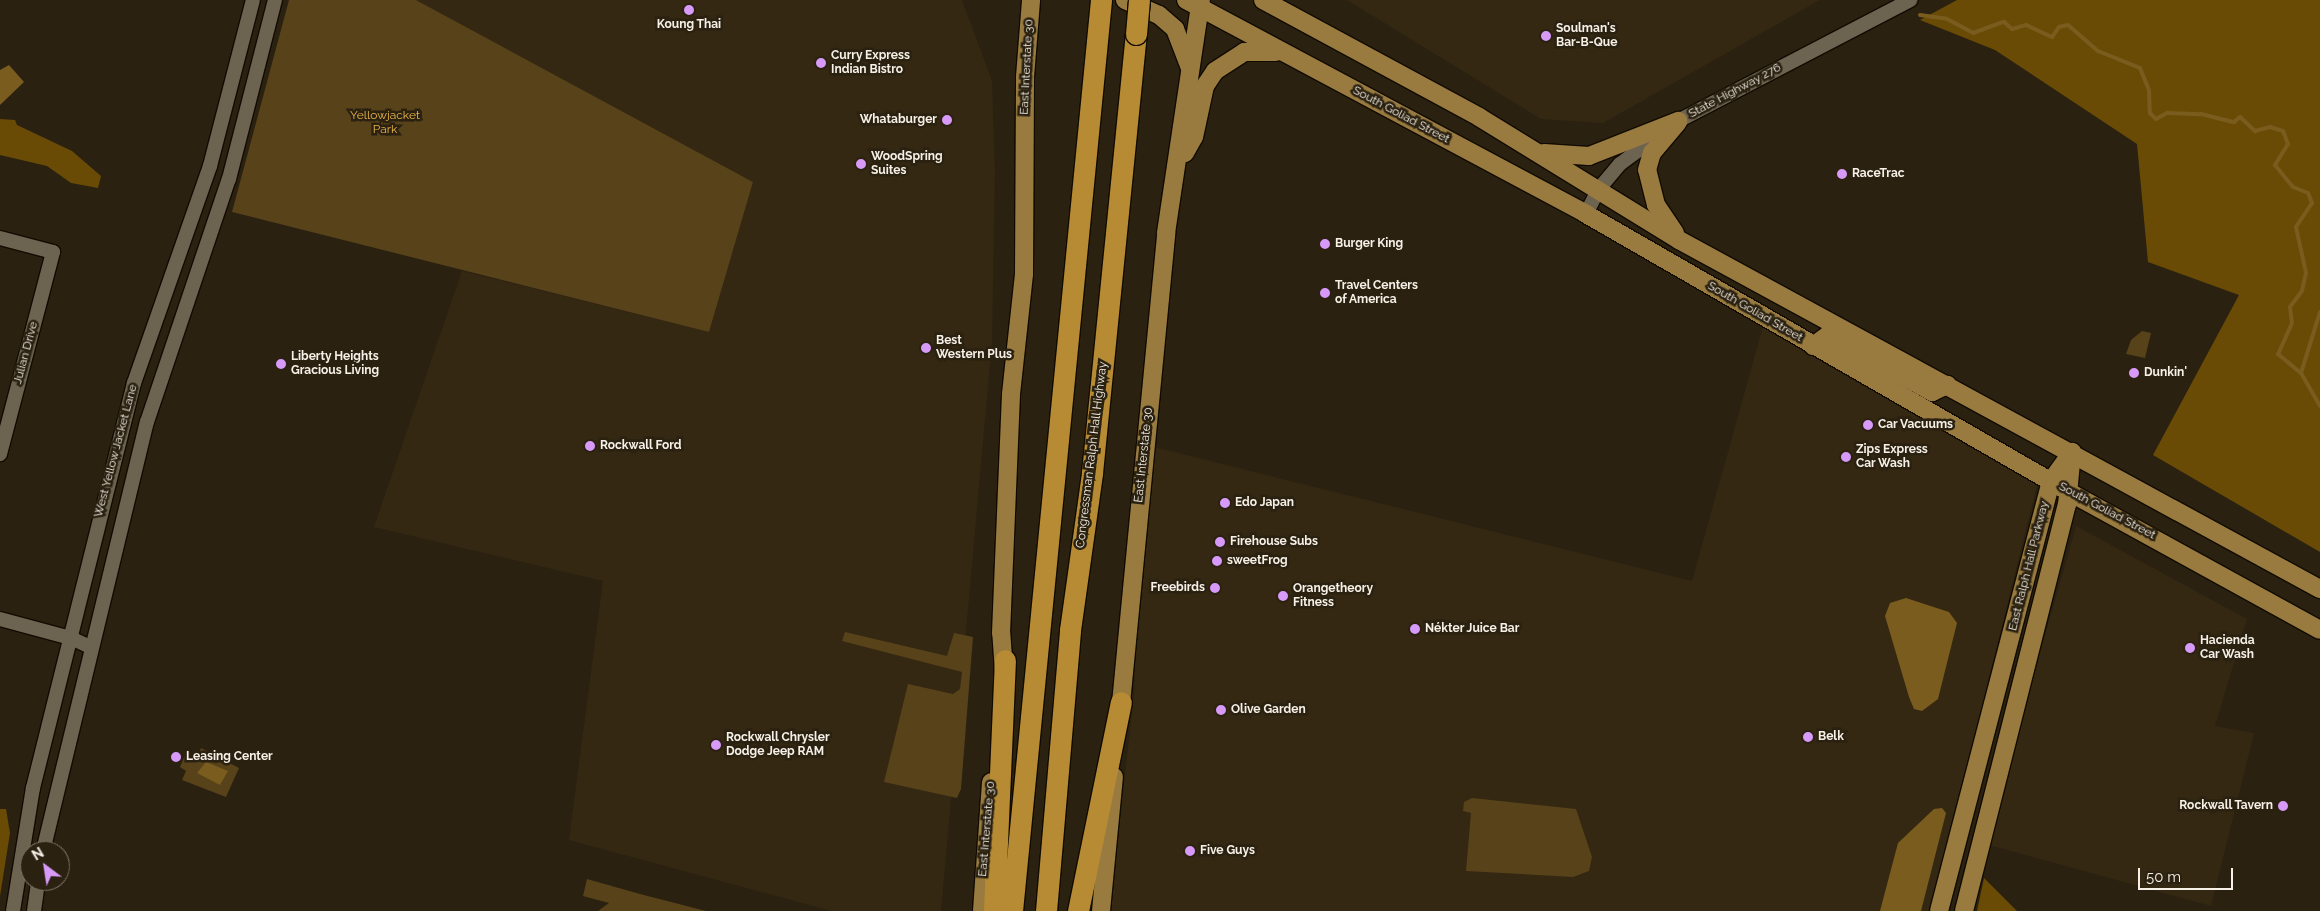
<!DOCTYPE html>
<html>
<head>
<meta charset="utf-8">
<style>
	body { margin:0 }
	#map { position:relative; width:2320px; height:911px; overflow:hidden; background:#2a2111; font-family:Raleway,sans-serif }
	div>[style] { position:absolute }
	.built>* { inset:0; background:#342812 }
	.green>* { inset:0; background:#57421a }
	.forest>* { inset:0; background:#694b05 }
	.water>* { inset:0; background:#7a5c1e }
	.stream>* { height:4px; margin:-2px; padding:0 2px; transform-origin:2px; border-radius:2px; background:#7a5c1e }
	.roads { filter:drop-shadow(1px 0 #120b00) drop-shadow(-1px 0 #120b00) drop-shadow(0 1px #120b00) drop-shadow(0 -1px #120b00) }
	.minor>* { height:14px; margin:-7px; padding:0 7px; transform-origin:7px; border-radius:7px; background:#6d6351 }
	.major>* { height:18px; margin:-9px; padding:0 9px; transform-origin:9px; border-radius:9px; background:#997b40 }
	.highway>* { height:21px; margin:-10.5px; padding:0 10.5px; transform-origin:10.5px; border-radius:10.5px; background:#b68b34 }
	.bridges { filter:drop-shadow(1px 0 #120b00) drop-shadow(-1px 0 #120b00) drop-shadow(0 1px #120b00) drop-shadow(0 -1px #120b00) }
	.highway-bridge>* { height:21px; margin:-10.5px; padding:0 10.5px; transform-origin:10.5px; border-radius:10.5px; background:#b68b34 }
	.dots>* { width:14px; height:14px; translate:-50% -50%; box-sizing:border-box; border:2px solid #2a2111; border-radius:50% }
	span { translate:-50% -50%; white-space:nowrap; text-align:center; line-height:1.15; -webkit-text-stroke:5px #2a2111; paint-order:stroke }
	.poi-label { font-size:12px; color:#f6f0e6; font-weight:700 }
	.left { translate:0 -50%; text-align:left }
	.right { translate:-100% -50%; text-align:right }
	.street-label { font-size:12px; color:#f6f0e6 }
	.park-label { font-size:12px; color:#ecb648 }
	.north { position:absolute; left:20px; top:841px; width:50px; height:50px; box-sizing:border-box; background:#2a2111; border:1px solid #7c7466; border-radius:50%; rotate:329deg; font-size:14px; font-weight:700; line-height:20px; text-align:center; color:#f6f0e6 }
	.north::after { content:''; display:block; margin:auto; width:18px; height:22px; background:#d89af8; clip-path:polygon(50% 0,100% 100%,50% 72%,0 100%) }
	.scale { position:absolute; left:2138px; top:868px; width:95px; height:22px; box-sizing:border-box; border:2px solid #f6f0e6; border-top:0; padding-left:6px; font-size:15px; line-height:18px; white-space:nowrap; color:#f6f0e6; -webkit-text-stroke:4px #2a2111; paint-order:stroke }
</style>
</head>
<body>
<div id="map">
	<div class="built">
		<div style="clip-path:polygon(416px 0,962px 0,992px 81px,995px 172px,992px 341px,941px 911px,832px 911px,569px 840px,603px 581px,374px 527px,462px 271px,709px 332px,753px 182px)"></div>
		<div style="clip-path:polygon(1347px 0,1820px 0,1603px 123px,1541px 119px)"></div>
		<div style="clip-path:polygon(1764px 323px,2034px 479px,2037px 485px,1931px 911px,1110px 911px,1134px 694px,1139px 559px,1154px 447px,1692px 581px)"></div>
		<div style="clip-path:polygon(2076px 526px,2247px 619px,2215px 726px,2254px 733px,2211px 906px,1986px 844px)"></div>
	</div>
	<div class="green">
		<div style="clip-path:polygon(289px 0,416px 0,753px 182px,709px 332px,232px 212px)"></div>
		<div style="clip-path:polygon(2142px 331px,2151px 333px,2145px 358px,2126px 354px,2131px 340px)"></div>
		<div style="clip-path:polygon(845px 632px,947px 656px,954px 633px,973px 637px,961px 789px,957px 798px,884px 782px,908px 684px,953px 694px,960px 689px,962px 672px,842px 641px)"></div>
		<div style="clip-path:polygon(201px 748px,239px 768px,226px 797px,182px 780px,186px 771px,180px 767px,186px 753px,197px 758px)"></div>
		<div style="clip-path:polygon(1472px 798px,1576px 809px,1592px 857px,1589px 871px,1573px 877px,1466px 871px,1471px 813px,1463px 811px,1464px 802px)"></div>
		<div style="clip-path:polygon(587px 879px,640px 894px,706px 911px,598px 911px,609px 903px,583px 896px)"></div>
	</div>
	<div class="forest">
		<div style="clip-path:polygon(1957px 0,2320px 0,2320px 552px,2153px 455px,2239px 295px,2148px 262px,2137px 144px,1995px 50px,1920px 20px)"></div>
		<div style="clip-path:polygon(0 119px,15px 120px,17px 125px,72px 151px,101px 176px,98px 188px,71px 183px,47px 166px,0 155px)"></div>
		<div style="clip-path:polygon(0 809px,6px 809px,10px 833px,0 896px)"></div>
		<div style="clip-path:polygon(1984px 878px,2017px 911px,1977px 911px)"></div>
	</div>
	<div class="water">
		<div style="clip-path:polygon(9px 65px,24px 82px,0 105px,0 70px)"></div>
		<div style="clip-path:polygon(1906px 598px,1949px 612px,1957px 623px,1938px 699px,1922px 711px,1914px 709px,1909px 697px,1885px 616px,1890px 603px)"></div>
		<div style="clip-path:polygon(206px 762px,228px 771px,220px 785px,197px 773px)"></div>
		<div style="clip-path:polygon(1942px 808px,1946px 813px,1921px 911px,1880px 911px,1898px 843px,1934px 809px)"></div>
	</div>
	<div class="stream">
		<div style="left:1920px;top:15px;width:27px;rotate:8deg"></div>
		<div style="left:1947px;top:19px;width:30px;rotate:28deg"></div>
		<div style="left:1973px;top:33px;width:33px;rotate:-20deg"></div>
		<div style="left:2004px;top:22px;width:11px;rotate:41deg"></div>
		<div style="left:2012px;top:29px;width:15px;rotate:-16deg"></div>
		<div style="left:2026px;top:25px;width:29px;rotate:25deg"></div>
		<div style="left:2052px;top:37px;width:12px;rotate:-55deg"></div>
		<div style="left:2059px;top:27px;width:9px;rotate:-13deg"></div>
		<div style="left:2068px;top:25px;width:40px;rotate:41deg"></div>
		<div style="left:2098px;top:51px;width:45px;rotate:22deg"></div>
		<div style="left:2140px;top:68px;width:24px;rotate:68deg"></div>
		<div style="left:2149px;top:90px;width:23px;rotate:88deg"></div>
		<div style="left:2150px;top:113px;width:8px;rotate:45deg"></div>
		<div style="left:2156px;top:119px;width:13px;rotate:-29deg"></div>
		<div style="left:2167px;top:113px;width:34px;rotate:2deg"></div>
		<div style="left:2201px;top:114px;width:34px;rotate:14deg"></div>
		<div style="left:2234px;top:122px;width:8px;rotate:-40deg"></div>
		<div style="left:2240px;top:117px;width:21px;rotate:43deg"></div>
		<div style="left:2255px;top:131px;width:16px;rotate:-15deg"></div>
		<div style="left:2270px;top:127px;width:14px;rotate:17deg"></div>
		<div style="left:2283px;top:131px;width:14px;rotate:69deg"></div>
		<div style="left:2288px;top:144px;width:25px;rotate:122deg"></div>
		<div style="left:2275px;top:165px;width:28px;rotate:51deg"></div>
		<div style="left:2293px;top:187px;width:16px;rotate:22deg"></div>
		<div style="left:2308px;top:193px;width:11px;rotate:68deg"></div>
		<div style="left:2312px;top:203px;width:29px;rotate:124deg"></div>
		<div style="left:2296px;top:227px;width:47px;rotate:77.7deg"></div>
		<div style="left:2306px;top:273px;width:18px;rotate:103deg"></div>
		<div style="left:2302px;top:291px;width:20px;rotate:127deg"></div>
		<div style="left:2290px;top:307px;width:16px;rotate:83deg"></div>
		<div style="left:2292px;top:323px;width:34px;rotate:114deg"></div>
		<div style="left:2278px;top:354px;width:30px;rotate:40deg"></div>
		<div style="left:2320px;top:312px;width:64px;rotate:107.3deg"></div>
		<div style="left:2301px;top:373px;width:38px;rotate:60deg"></div>
	</div>
	<div class="roads">
		<div class="minor">
			<div style="left:1586px;top:214px;width:27px;rotate:-63deg"></div>
			<div style="left:1598px;top:190px;width:34px;rotate:-50deg"></div>
			<div style="left:1620px;top:164px;width:72px;rotate:-36.6deg"></div>
			<div style="left:1678px;top:121px;width:262px;rotate:-27.5deg"></div>
			<div style="left:0;top:238px;width:55px;rotate:14.8deg"></div>
			<div style="left:53px;top:252px;width:209px;rotate:104.7deg"></div>
			<div style="left:0;top:619px;width:73px;rotate:15deg"></div>
			<div style="left:71px;top:638px;width:23px;rotate:25deg"></div>
			<div style="left:43px;top:851px;width:441px;rotate:-76.4deg"></div>
			<div style="left:147px;top:422px;width:256px;rotate:-71.4deg"></div>
			<div style="left:229px;top:179px;width:185px;rotate:-75.6deg"></div>
			<div style="left:13px;top:911px;width:125px;rotate:-80.8deg"></div>
			<div style="left:33px;top:788px;width:417px;rotate:-76deg"></div>
			<div style="left:134px;top:383px;width:230px;rotate:-70.7deg"></div>
			<div style="left:210px;top:166px;width:171px;rotate:-75.5deg"></div>
			<div style="left:34px;top:911px;width:30px;rotate:-82deg"></div>
		</div>
		<div class="major">
			<div style="left:1125px;top:0;width:37px;rotate:24deg"></div>
			<div style="left:1159px;top:15px;width:21px;rotate:41deg"></div>
			<div style="left:1175px;top:29px;width:42px;rotate:69deg"></div>
			<div style="left:1186px;top:0;width:454px;rotate:28.1deg"></div>
			<div style="left:1586px;top:214px;width:557px;rotate:29.92deg"></div>
			<div style="left:2069px;top:492px;width:286px;rotate:28.8deg"></div>
			<div style="left:1263px;top:0;width:246px;rotate:28.4deg"></div>
			<div style="left:1479px;top:117px;width:235px;rotate:31.6deg"></div>
			<div style="left:1679px;top:240px;width:730px;rotate:28.57deg"></div>
			<div style="left:1185px;top:153px;width:18px;rotate:-61deg"></div>
			<div style="left:1194px;top:137px;width:52px;rotate:-77.8deg"></div>
			<div style="left:1205px;top:86px;width:18px;rotate:-56deg"></div>
			<div style="left:1215px;top:71px;width:35px;rotate:-33deg"></div>
			<div style="left:1244px;top:52px;width:32px"></div>
			<div style="left:1544px;top:153px;width:45px;rotate:3.8deg"></div>
			<div style="left:1589px;top:156px;width:96px;rotate:-21.5deg"></div>
			<div style="left:1675px;top:233px;width:34px;rotate:-124deg"></div>
			<div style="left:1656px;top:205px;width:36px;rotate:-104deg"></div>
			<div style="left:1647px;top:170px;width:18px;rotate:-74deg"></div>
			<div style="left:1652px;top:153px;width:40px;rotate:-50deg"></div>
			<div style="left:1813px;top:346px;width:19px;rotate:-36deg"></div>
			<div style="left:1828px;top:335px;width:119px;rotate:28.7deg"></div>
			<div style="left:1932px;top:392px;width:17px;rotate:-25deg"></div>
			<div style="left:1004px;top:672px;width:39px;rotate:-94deg"></div>
			<div style="left:1001px;top:633px;width:239px;rotate:-87.6deg"></div>
			<div style="left:1011px;top:394px;width:121px;rotate:-83.8deg"></div>
			<div style="left:1024px;top:274px;width:197px;rotate:-89.7deg"></div>
			<div style="left:1025px;top:77px;width:77px;rotate:-85.5deg"></div>
			<div style="left:1120px;top:714px;width:483px;rotate:-84.5deg"></div>
			<div style="left:1166px;top:233px;width:236px;rotate:-81.5deg"></div>
			<div style="left:982px;top:911px;width:129px;rotate:-86deg"></div>
			<div style="left:1101px;top:911px;width:135px;rotate:-84.5deg"></div>
			<div style="left:1939px;top:911px;width:444px;rotate:-75.4deg"></div>
			<div style="left:2051px;top:481px;width:36px;rotate:-54deg"></div>
			<div style="left:1964px;top:911px;width:419px;rotate:-75.8deg"></div>
			<div style="left:2067px;top:505px;width:53px;rotate:-84.6deg"></div>
		</div>
		<div class="highway">
			<div style="left:994px;top:911px;width:251px;rotate:-87.5deg"></div>
			<div style="left:1012px;top:911px;width:915px;rotate:-84.42deg"></div>
			<div style="left:1046px;top:911px;width:282px;rotate:-85.1deg"></div>
			<div style="left:1070px;top:630px;width:159px;rotate:-82deg"></div>
			<div style="left:1092px;top:473px;width:441px;rotate:-84.3deg"></div>
			<div style="left:1078px;top:911px;width:213px;rotate:-78.4deg"></div>
		</div>
	</div>
	<div class="bridges">
		<div class="highway-bridge">
			<div style="left:1136px;top:34px;width:34px;rotate:-85deg"></div>
		</div>
	</div>
	<div class="dots">
		<div style="left:689px;top:10px;background:#d89af8"></div>
		<div style="left:1546px;top:36px;background:#d89af8"></div>
		<div style="left:821px;top:63px;background:#d89af8"></div>
		<div style="left:947px;top:120px;background:#d89af8"></div>
		<div style="left:861px;top:164px;background:#d89af8"></div>
		<div style="left:1842px;top:174px;background:#d89af8"></div>
		<div style="left:1325px;top:244px;background:#d89af8"></div>
		<div style="left:1325px;top:293px;background:#d89af8"></div>
		<div style="left:926px;top:348px;background:#d89af8"></div>
		<div style="left:281px;top:364px;background:#d89af8"></div>
		<div style="left:2134px;top:373px;background:#d89af8"></div>
		<div style="left:1868px;top:425px;background:#d89af8"></div>
		<div style="left:590px;top:446px;background:#d89af8"></div>
		<div style="left:1846px;top:457px;background:#d89af8"></div>
		<div style="left:1225px;top:503px;background:#d89af8"></div>
		<div style="left:1220px;top:542px;background:#d89af8"></div>
		<div style="left:1217px;top:561px;background:#d89af8"></div>
		<div style="left:1215px;top:588px;background:#d89af8"></div>
		<div style="left:1283px;top:596px;background:#d89af8"></div>
		<div style="left:1415px;top:629px;background:#d89af8"></div>
		<div style="left:2190px;top:648px;background:#d89af8"></div>
		<div style="left:1221px;top:710px;background:#d89af8"></div>
		<div style="left:1808px;top:737px;background:#d89af8"></div>
		<div style="left:716px;top:745px;background:#d89af8"></div>
		<div style="left:176px;top:757px;background:#d89af8"></div>
		<div style="left:2283px;top:806px;background:#d89af8"></div>
		<div style="left:1190px;top:851px;background:#d89af8"></div>
	</div>
	<div class="poi-label">
		<span style="left:689px;top:25px">Koung Thai</span>
		<span class="left" style="left:1556px;top:36px">Soulman's<br>Bar-B-Que</span>
		<span class="left" style="left:831px;top:63px">Curry Express<br>Indian Bistro</span>
		<span class="right" style="left:937px;top:120px">Whataburger</span>
		<span class="left" style="left:871px;top:164px">WoodSpring<br>Suites</span>
		<span class="left" style="left:1852px;top:174px">RaceTrac</span>
		<span class="left" style="left:1335px;top:244px">Burger King</span>
		<span class="left" style="left:1335px;top:293px">Travel Centers<br>of America</span>
		<span class="left" style="left:936px;top:348px">Best<br>Western Plus</span>
		<span class="left" style="left:291px;top:364px">Liberty Heights<br>Gracious Living</span>
		<span class="left" style="left:2144px;top:373px">Dunkin'</span>
		<span class="left" style="left:1878px;top:425px">Car Vacuums</span>
		<span class="left" style="left:600px;top:446px">Rockwall Ford</span>
		<span class="left" style="left:1856px;top:457px">Zips Express<br>Car Wash</span>
		<span class="left" style="left:1235px;top:503px">Edo Japan</span>
		<span class="left" style="left:1230px;top:542px">Firehouse Subs</span>
		<span class="left" style="left:1227px;top:561px">sweetFrog</span>
		<span class="right" style="left:1205px;top:588px">Freebirds</span>
		<span class="left" style="left:1293px;top:596px">Orangetheory<br>Fitness</span>
		<span class="left" style="left:1425px;top:629px">Nékter Juice Bar</span>
		<span class="left" style="left:2200px;top:648px">Hacienda<br>Car Wash</span>
		<span class="left" style="left:1231px;top:710px">Olive Garden</span>
		<span class="left" style="left:1818px;top:737px">Belk</span>
		<span class="left" style="left:726px;top:745px">Rockwall Chrysler<br>Dodge Jeep RAM</span>
		<span class="left" style="left:186px;top:757px">Leasing Center</span>
		<span class="right" style="left:2273px;top:806px">Rockwall Tavern</span>
		<span class="left" style="left:1200px;top:851px">Five Guys</span>
	</div>
	<div class="street-label">
		<span style="left:1027px;top:67px;rotate:-87deg">East Interstate 30</span>
		<span style="left:1735px;top:91px;rotate:-28deg">State Highway 276</span>
		<span style="left:1401px;top:115px;rotate:28deg">South Goliad Street</span>
		<span style="left:1755px;top:312px;rotate:30deg">South Goliad Street</span>
		<span style="left:26px;top:353px;rotate:-75deg">Julian Drive</span>
		<span style="left:116px;top:451px;rotate:-75deg">West Yellow Jacket Lane</span>
		<span style="left:1092px;top:455px;rotate:-83deg">Congressman Ralph Hall Highway</span>
		<span style="left:1144px;top:455px;rotate:-84deg">East Interstate 30</span>
		<span style="left:2107px;top:511px;rotate:28deg">South Goliad Street</span>
		<span style="left:2029px;top:566px;rotate:-76deg">East Ralph Hall Parkway</span>
		<span style="left:987px;top:829px;rotate:-85deg">East Interstate 30</span>
	</div>
	<div class="park-label">
		<span style="left:385px;top:123px">Yellowjacket<br>Park</span>
	</div>
	<div class="north">N</div>
	<div class="scale">50 m</div>
</div>
</body>
</html>
